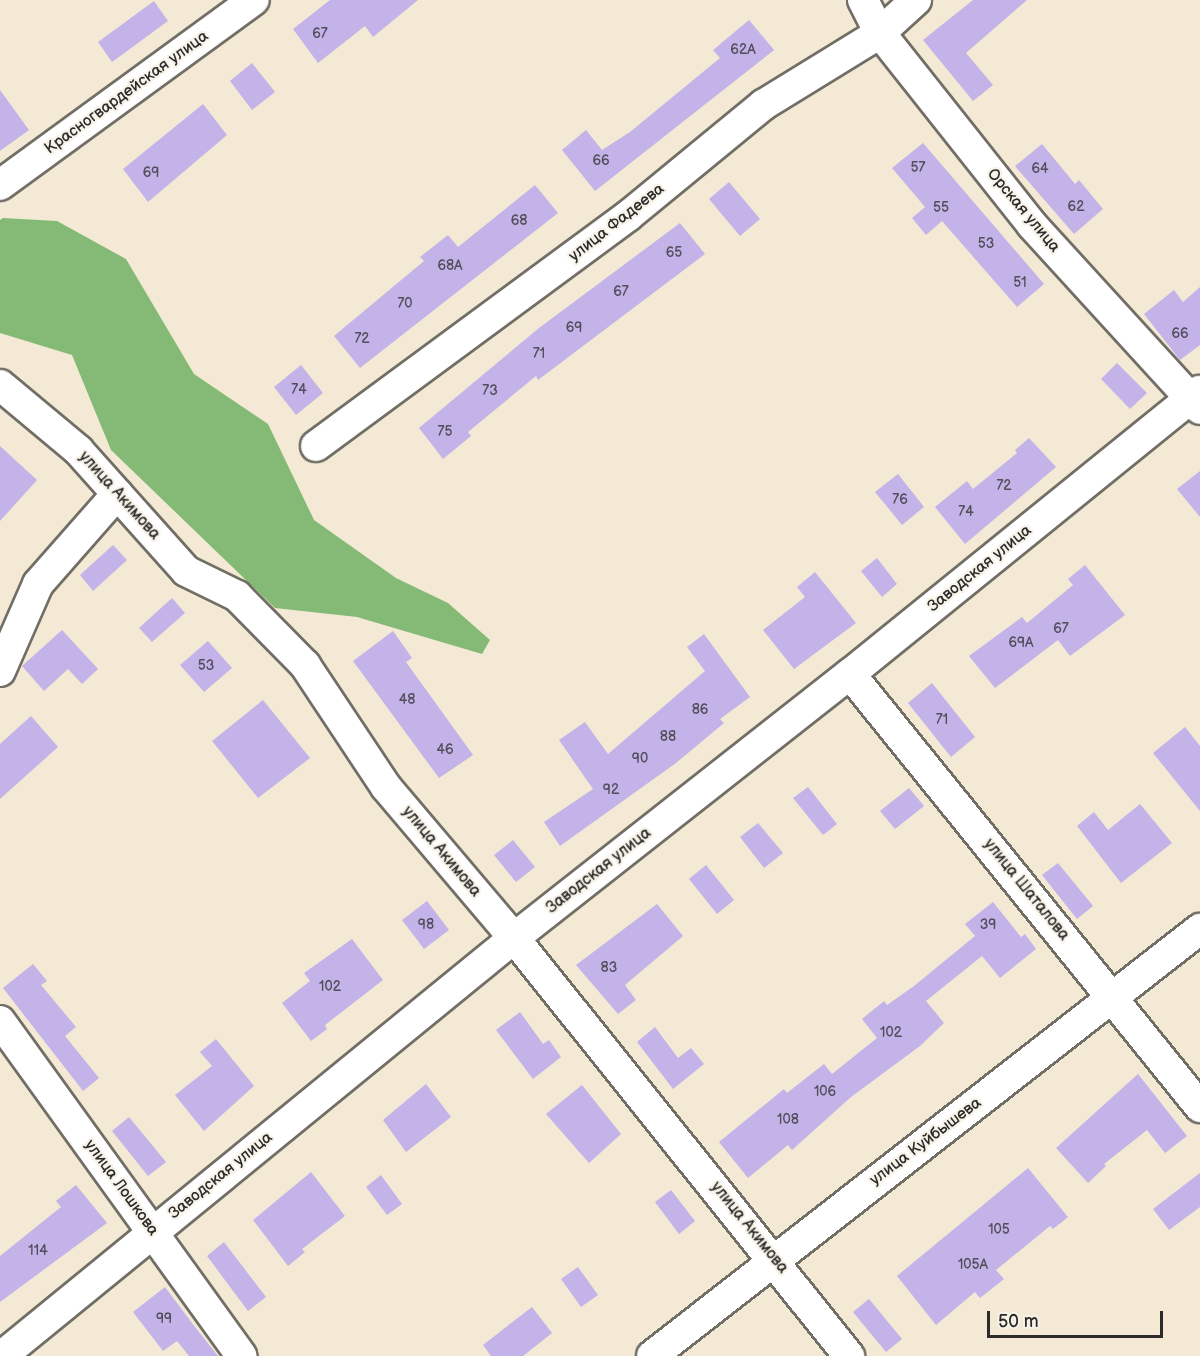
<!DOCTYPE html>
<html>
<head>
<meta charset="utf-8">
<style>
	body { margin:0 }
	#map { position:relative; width:1200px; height:1356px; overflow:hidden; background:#f3e9d4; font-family:"Balsamiq Sans",sans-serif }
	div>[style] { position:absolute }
	.forest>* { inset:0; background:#85ba76 }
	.building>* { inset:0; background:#c3b3e8 }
	.roads { filter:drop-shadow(2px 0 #716e66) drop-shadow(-2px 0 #716e66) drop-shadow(0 2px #716e66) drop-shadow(0 -2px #716e66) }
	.minor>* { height:30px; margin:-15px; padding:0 15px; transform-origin:15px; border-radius:15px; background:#fff }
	span { translate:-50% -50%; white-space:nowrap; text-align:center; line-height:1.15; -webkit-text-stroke:4.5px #f7f3e8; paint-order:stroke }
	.number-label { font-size:14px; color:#514d5a }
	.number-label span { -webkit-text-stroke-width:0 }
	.street-label { font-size:16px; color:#2b2b2b }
	.scale { position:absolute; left:987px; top:1311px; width:176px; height:27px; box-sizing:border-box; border:3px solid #2b2b2b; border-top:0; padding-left:8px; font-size:18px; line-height:21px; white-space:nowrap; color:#2b2b2b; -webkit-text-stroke:4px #f7f3e8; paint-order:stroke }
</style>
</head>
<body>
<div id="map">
	<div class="forest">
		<div style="clip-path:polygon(3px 218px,57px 221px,126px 259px,194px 374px,268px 424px,314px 520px,396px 578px,448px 603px,490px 640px,482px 654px,357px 617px,275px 608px,111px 450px,72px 355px,0 333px,0 220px)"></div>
	</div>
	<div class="building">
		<div style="clip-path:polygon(330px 0,418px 0,373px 37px,365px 26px,318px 63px,293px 29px)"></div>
		<div style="clip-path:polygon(973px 0,1027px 0,966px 53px,993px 85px,973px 101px,923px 40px)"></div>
		<div style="clip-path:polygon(154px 1px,168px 21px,112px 62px,98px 42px)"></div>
		<div style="clip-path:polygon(749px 20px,774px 50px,595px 191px,562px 150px,586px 130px,602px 150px,630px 132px,720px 58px,713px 50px)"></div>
		<div style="clip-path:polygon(252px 63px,275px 92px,252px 110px,230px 81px)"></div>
		<div style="clip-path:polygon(0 90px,29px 130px,0 151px)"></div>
		<div style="clip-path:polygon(203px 104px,227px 135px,148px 202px,123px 169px)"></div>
		<div style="clip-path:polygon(923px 143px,1044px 284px,1017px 307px,942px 221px,926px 235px,912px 218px,925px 207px,892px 168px)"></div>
		<div style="clip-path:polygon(1042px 144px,1075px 184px,1079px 180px,1103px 209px,1074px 234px,1015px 166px)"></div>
		<div style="clip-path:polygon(729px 182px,760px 219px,740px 236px,709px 199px)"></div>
		<div style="clip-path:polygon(535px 185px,558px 213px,360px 368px,334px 336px,424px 261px,420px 257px,448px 235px,458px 247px)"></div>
		<div style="clip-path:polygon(680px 223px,705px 254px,538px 380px,536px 376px,468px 432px,471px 436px,443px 459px,419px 428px,539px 328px)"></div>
		<div style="clip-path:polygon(1200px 287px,1200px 345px,1180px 360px,1144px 314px,1174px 290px,1183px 302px)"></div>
		<div style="clip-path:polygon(1117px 363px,1147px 393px,1130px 409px,1101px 379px)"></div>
		<div style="clip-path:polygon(301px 365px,323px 393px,296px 415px,274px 387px)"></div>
		<div style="clip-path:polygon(1029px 438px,1056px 467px,965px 544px,935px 507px,967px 481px,973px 489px,1017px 453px,1015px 450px)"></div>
		<div style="clip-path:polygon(0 446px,37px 480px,0 521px)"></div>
		<div style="clip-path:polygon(1200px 471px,1200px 517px,1177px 489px)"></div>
		<div style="clip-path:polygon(898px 474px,924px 507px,902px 525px,875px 492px)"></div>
		<div style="clip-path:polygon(113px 545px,127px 560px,93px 591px,80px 575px)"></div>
		<div style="clip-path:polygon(877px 558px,897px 584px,882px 597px,861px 571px)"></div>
		<div style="clip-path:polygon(1085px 565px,1125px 615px,1070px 656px,1058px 640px,995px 688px,969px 656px,1022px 617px,1027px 623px,1073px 585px,1068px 579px)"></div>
		<div style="clip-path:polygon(815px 572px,856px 623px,794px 669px,763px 630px,805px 597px,797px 587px)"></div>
		<div style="clip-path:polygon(172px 598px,185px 613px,152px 642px,139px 628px)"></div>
		<div style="clip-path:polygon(62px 630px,98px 669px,82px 684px,68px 669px,44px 691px,22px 666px)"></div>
		<div style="clip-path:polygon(393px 631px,412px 658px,406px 662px,473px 755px,439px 778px,353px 661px)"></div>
		<div style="clip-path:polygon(704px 634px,750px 697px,720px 719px,724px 723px,676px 763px,560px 846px,544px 822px,593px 789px,559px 740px,585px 722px,608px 754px,705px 671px,687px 647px)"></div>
		<div style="clip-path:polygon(208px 641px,232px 668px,204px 692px,180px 665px)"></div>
		<div style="clip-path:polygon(932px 683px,975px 737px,951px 757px,908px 703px)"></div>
		<div style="clip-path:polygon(263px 700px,310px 758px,258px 798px,212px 741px)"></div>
		<div style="clip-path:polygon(31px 716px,58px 747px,0 799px,0 744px)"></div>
		<div style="clip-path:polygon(1185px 727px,1200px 746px,1200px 811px,1153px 753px)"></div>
		<div style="clip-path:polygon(808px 787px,837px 824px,823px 835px,793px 798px)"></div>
		<div style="clip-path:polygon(909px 788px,924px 806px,895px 829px,880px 811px)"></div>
		<div style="clip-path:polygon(1140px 804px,1172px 843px,1121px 883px,1077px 826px,1094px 812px,1108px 830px)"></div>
		<div style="clip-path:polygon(758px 823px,783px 853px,764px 868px,740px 837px)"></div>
		<div style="clip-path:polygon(513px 840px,535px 867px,516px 882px,494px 855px)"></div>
		<div style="clip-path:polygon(1058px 863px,1093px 906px,1077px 919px,1042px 875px)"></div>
		<div style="clip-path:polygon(706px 865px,734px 900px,717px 914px,689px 879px)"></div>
		<div style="clip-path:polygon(427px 901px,449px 930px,424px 949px,402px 920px)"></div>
		<div style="clip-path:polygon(993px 902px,1021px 937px,1025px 934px,1036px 949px,1000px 978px,982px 956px,926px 1001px,944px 1023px,920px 1046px,851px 1097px,792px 1150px,788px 1145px,748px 1178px,719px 1142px,784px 1089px,787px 1093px,824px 1064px,832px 1074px,877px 1038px,862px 1019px,884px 1001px,887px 1005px,914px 986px,975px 936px,965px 924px)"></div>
		<div style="clip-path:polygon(657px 904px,683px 936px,625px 985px,636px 1000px,618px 1014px,576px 965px)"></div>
		<div style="clip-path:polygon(352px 939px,383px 980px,325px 1025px,327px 1029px,311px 1041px,282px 1003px,310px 981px,304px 973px)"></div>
		<div style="clip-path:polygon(33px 964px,47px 981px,41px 985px,76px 1027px,65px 1036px,99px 1078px,83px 1091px,3px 988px)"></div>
		<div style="clip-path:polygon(520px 1012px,543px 1044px,549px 1040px,561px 1057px,533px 1079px,496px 1030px)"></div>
		<div style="clip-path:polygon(655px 1027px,678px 1058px,691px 1048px,704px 1064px,673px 1089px,637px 1042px)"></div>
		<div style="clip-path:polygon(216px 1039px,254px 1086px,204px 1131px,175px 1095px,212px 1066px,200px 1052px)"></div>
		<div style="clip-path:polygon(1138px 1074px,1187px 1136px,1165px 1153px,1147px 1130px,1104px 1164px,1106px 1166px,1088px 1183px,1056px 1148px)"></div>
		<div style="clip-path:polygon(426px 1084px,451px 1117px,406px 1152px,383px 1120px)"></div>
		<div style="clip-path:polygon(582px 1085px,621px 1134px,589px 1163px,546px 1114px)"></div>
		<div style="clip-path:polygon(129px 1117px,166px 1162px,148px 1176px,112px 1131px)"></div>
		<div style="clip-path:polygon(1028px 1168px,1068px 1217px,1053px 1229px,1050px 1226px,996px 1270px,1004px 1279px,980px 1298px,975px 1292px,936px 1325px,897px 1276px)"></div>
		<div style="clip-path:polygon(311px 1172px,345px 1216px,302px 1249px,305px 1252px,288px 1266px,253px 1220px)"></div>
		<div style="clip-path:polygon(1200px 1173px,1200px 1207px,1169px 1230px,1153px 1209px)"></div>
		<div style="clip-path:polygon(381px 1175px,402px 1204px,387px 1215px,366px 1187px)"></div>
		<div style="clip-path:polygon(76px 1185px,107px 1223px,0 1302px,0 1256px,61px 1207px,56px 1201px)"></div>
		<div style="clip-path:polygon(671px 1190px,695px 1221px,679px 1234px,655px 1202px)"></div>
		<div style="clip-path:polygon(224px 1242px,266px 1297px,248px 1311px,207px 1256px)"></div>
		<div style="clip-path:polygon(578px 1267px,598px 1295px,581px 1307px,561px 1279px)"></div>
		<div style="clip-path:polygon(165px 1287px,195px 1327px,218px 1356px,189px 1356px,177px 1341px,163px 1351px,133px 1312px)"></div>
		<div style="clip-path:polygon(869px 1299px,902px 1339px,886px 1352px,853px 1312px)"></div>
		<div style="clip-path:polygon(532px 1307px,552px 1333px,523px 1356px,491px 1356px,483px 1345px)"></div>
	</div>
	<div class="roads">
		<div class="minor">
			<div style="left:863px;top:0;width:37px;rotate:63deg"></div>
			<div style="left:880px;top:33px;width:245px;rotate:51.6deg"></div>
			<div style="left:1032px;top:225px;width:249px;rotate:47.6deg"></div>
			<div style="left:0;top:185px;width:314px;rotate:-36.1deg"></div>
			<div style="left:0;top:385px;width:102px;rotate:39.8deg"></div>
			<div style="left:78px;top:450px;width:162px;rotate:48.2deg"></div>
			<div style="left:186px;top:571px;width:57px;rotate:26.1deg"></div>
			<div style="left:237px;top:596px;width:97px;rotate:45.4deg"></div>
			<div style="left:305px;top:665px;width:146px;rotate:56.4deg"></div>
			<div style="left:386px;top:787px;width:198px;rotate:49.7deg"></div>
			<div style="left:514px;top:938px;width:536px;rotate:51.29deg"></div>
			<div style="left:316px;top:446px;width:388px;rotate:-36.4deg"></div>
			<div style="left:628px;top:216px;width:175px;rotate:-39.4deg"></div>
			<div style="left:763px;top:105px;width:137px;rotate:-31.6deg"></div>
			<div style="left:880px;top:33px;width:49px;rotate:-42.5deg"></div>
			<div style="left:0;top:671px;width:95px;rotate:-66.4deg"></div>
			<div style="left:38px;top:584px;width:120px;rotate:-48.7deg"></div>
			<div style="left:850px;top:674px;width:557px;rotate:51.05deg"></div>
			<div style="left:0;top:1021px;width:413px;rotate:54.2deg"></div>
			<div style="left:2px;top:1356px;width:661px;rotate:-39.23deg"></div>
			<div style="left:514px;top:938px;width:427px;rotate:-38.2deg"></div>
			<div style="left:850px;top:674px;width:450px;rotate:-39deg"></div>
			<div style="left:652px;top:1356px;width:695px;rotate:-37.93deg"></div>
		</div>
	</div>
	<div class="number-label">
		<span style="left:320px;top:34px">67</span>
		<span style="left:743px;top:50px">62А</span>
		<span style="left:601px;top:161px">66</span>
		<span style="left:918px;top:168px">57</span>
		<span style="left:1040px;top:169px">64</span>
		<span style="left:151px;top:173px">69</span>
		<span style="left:1076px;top:207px">62</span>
		<span style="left:941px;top:208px">55</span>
		<span style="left:519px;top:221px">68</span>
		<span style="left:986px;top:244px">53</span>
		<span style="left:674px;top:253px">65</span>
		<span style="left:450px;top:266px">68А</span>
		<span style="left:1020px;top:283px">51</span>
		<span style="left:621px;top:292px">67</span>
		<span style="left:405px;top:304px">70</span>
		<span style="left:574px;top:328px">69</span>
		<span style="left:1180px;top:334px">66</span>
		<span style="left:362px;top:339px">72</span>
		<span style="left:539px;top:354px">71</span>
		<span style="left:299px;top:390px">74</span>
		<span style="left:490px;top:391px">73</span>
		<span style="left:445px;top:432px">75</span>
		<span style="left:1004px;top:486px">72</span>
		<span style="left:900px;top:500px">76</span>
		<span style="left:966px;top:512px">74</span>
		<span style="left:1061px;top:629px">67</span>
		<span style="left:1021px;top:643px">69А</span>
		<span style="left:206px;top:666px">53</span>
		<span style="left:407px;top:700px">48</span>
		<span style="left:700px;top:710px">86</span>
		<span style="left:942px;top:720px">71</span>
		<span style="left:668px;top:737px">88</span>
		<span style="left:445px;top:750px">46</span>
		<span style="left:640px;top:759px">90</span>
		<span style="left:611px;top:790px">92</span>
		<span style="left:426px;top:925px">98</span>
		<span style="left:988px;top:925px">39</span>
		<span style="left:609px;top:968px">83</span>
		<span style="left:330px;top:987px">102</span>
		<span style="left:891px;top:1033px">102</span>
		<span style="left:825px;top:1092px">106</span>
		<span style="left:788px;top:1120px">108</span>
		<span style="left:999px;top:1230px">105</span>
		<span style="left:38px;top:1251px">114</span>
		<span style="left:973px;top:1265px">105А</span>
		<span style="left:164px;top:1319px">99</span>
	</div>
	<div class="street-label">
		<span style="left:127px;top:93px;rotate:-36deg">Красногвардейская улица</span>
		<span style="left:1023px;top:211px;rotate:50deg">Орская улица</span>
		<span style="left:617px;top:223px;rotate:-38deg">улица Фадеева</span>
		<span style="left:119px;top:496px;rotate:48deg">улица Акимова</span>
		<span style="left:980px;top:569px;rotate:-39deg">Заводская улица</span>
		<span style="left:441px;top:852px;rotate:50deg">улица Акимова</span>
		<span style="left:599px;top:871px;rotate:-38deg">Заводская улица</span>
		<span style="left:1026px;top:890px;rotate:51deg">улица Шаталова</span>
		<span style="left:926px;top:1142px;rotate:-37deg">улица Куйбышева</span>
		<span style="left:221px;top:1176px;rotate:-39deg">Заводская улица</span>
		<span style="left:121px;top:1188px;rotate:54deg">улица Лошкова</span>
		<span style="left:749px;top:1228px;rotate:51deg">улица Акимова</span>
	</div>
	<div class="scale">50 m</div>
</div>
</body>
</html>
